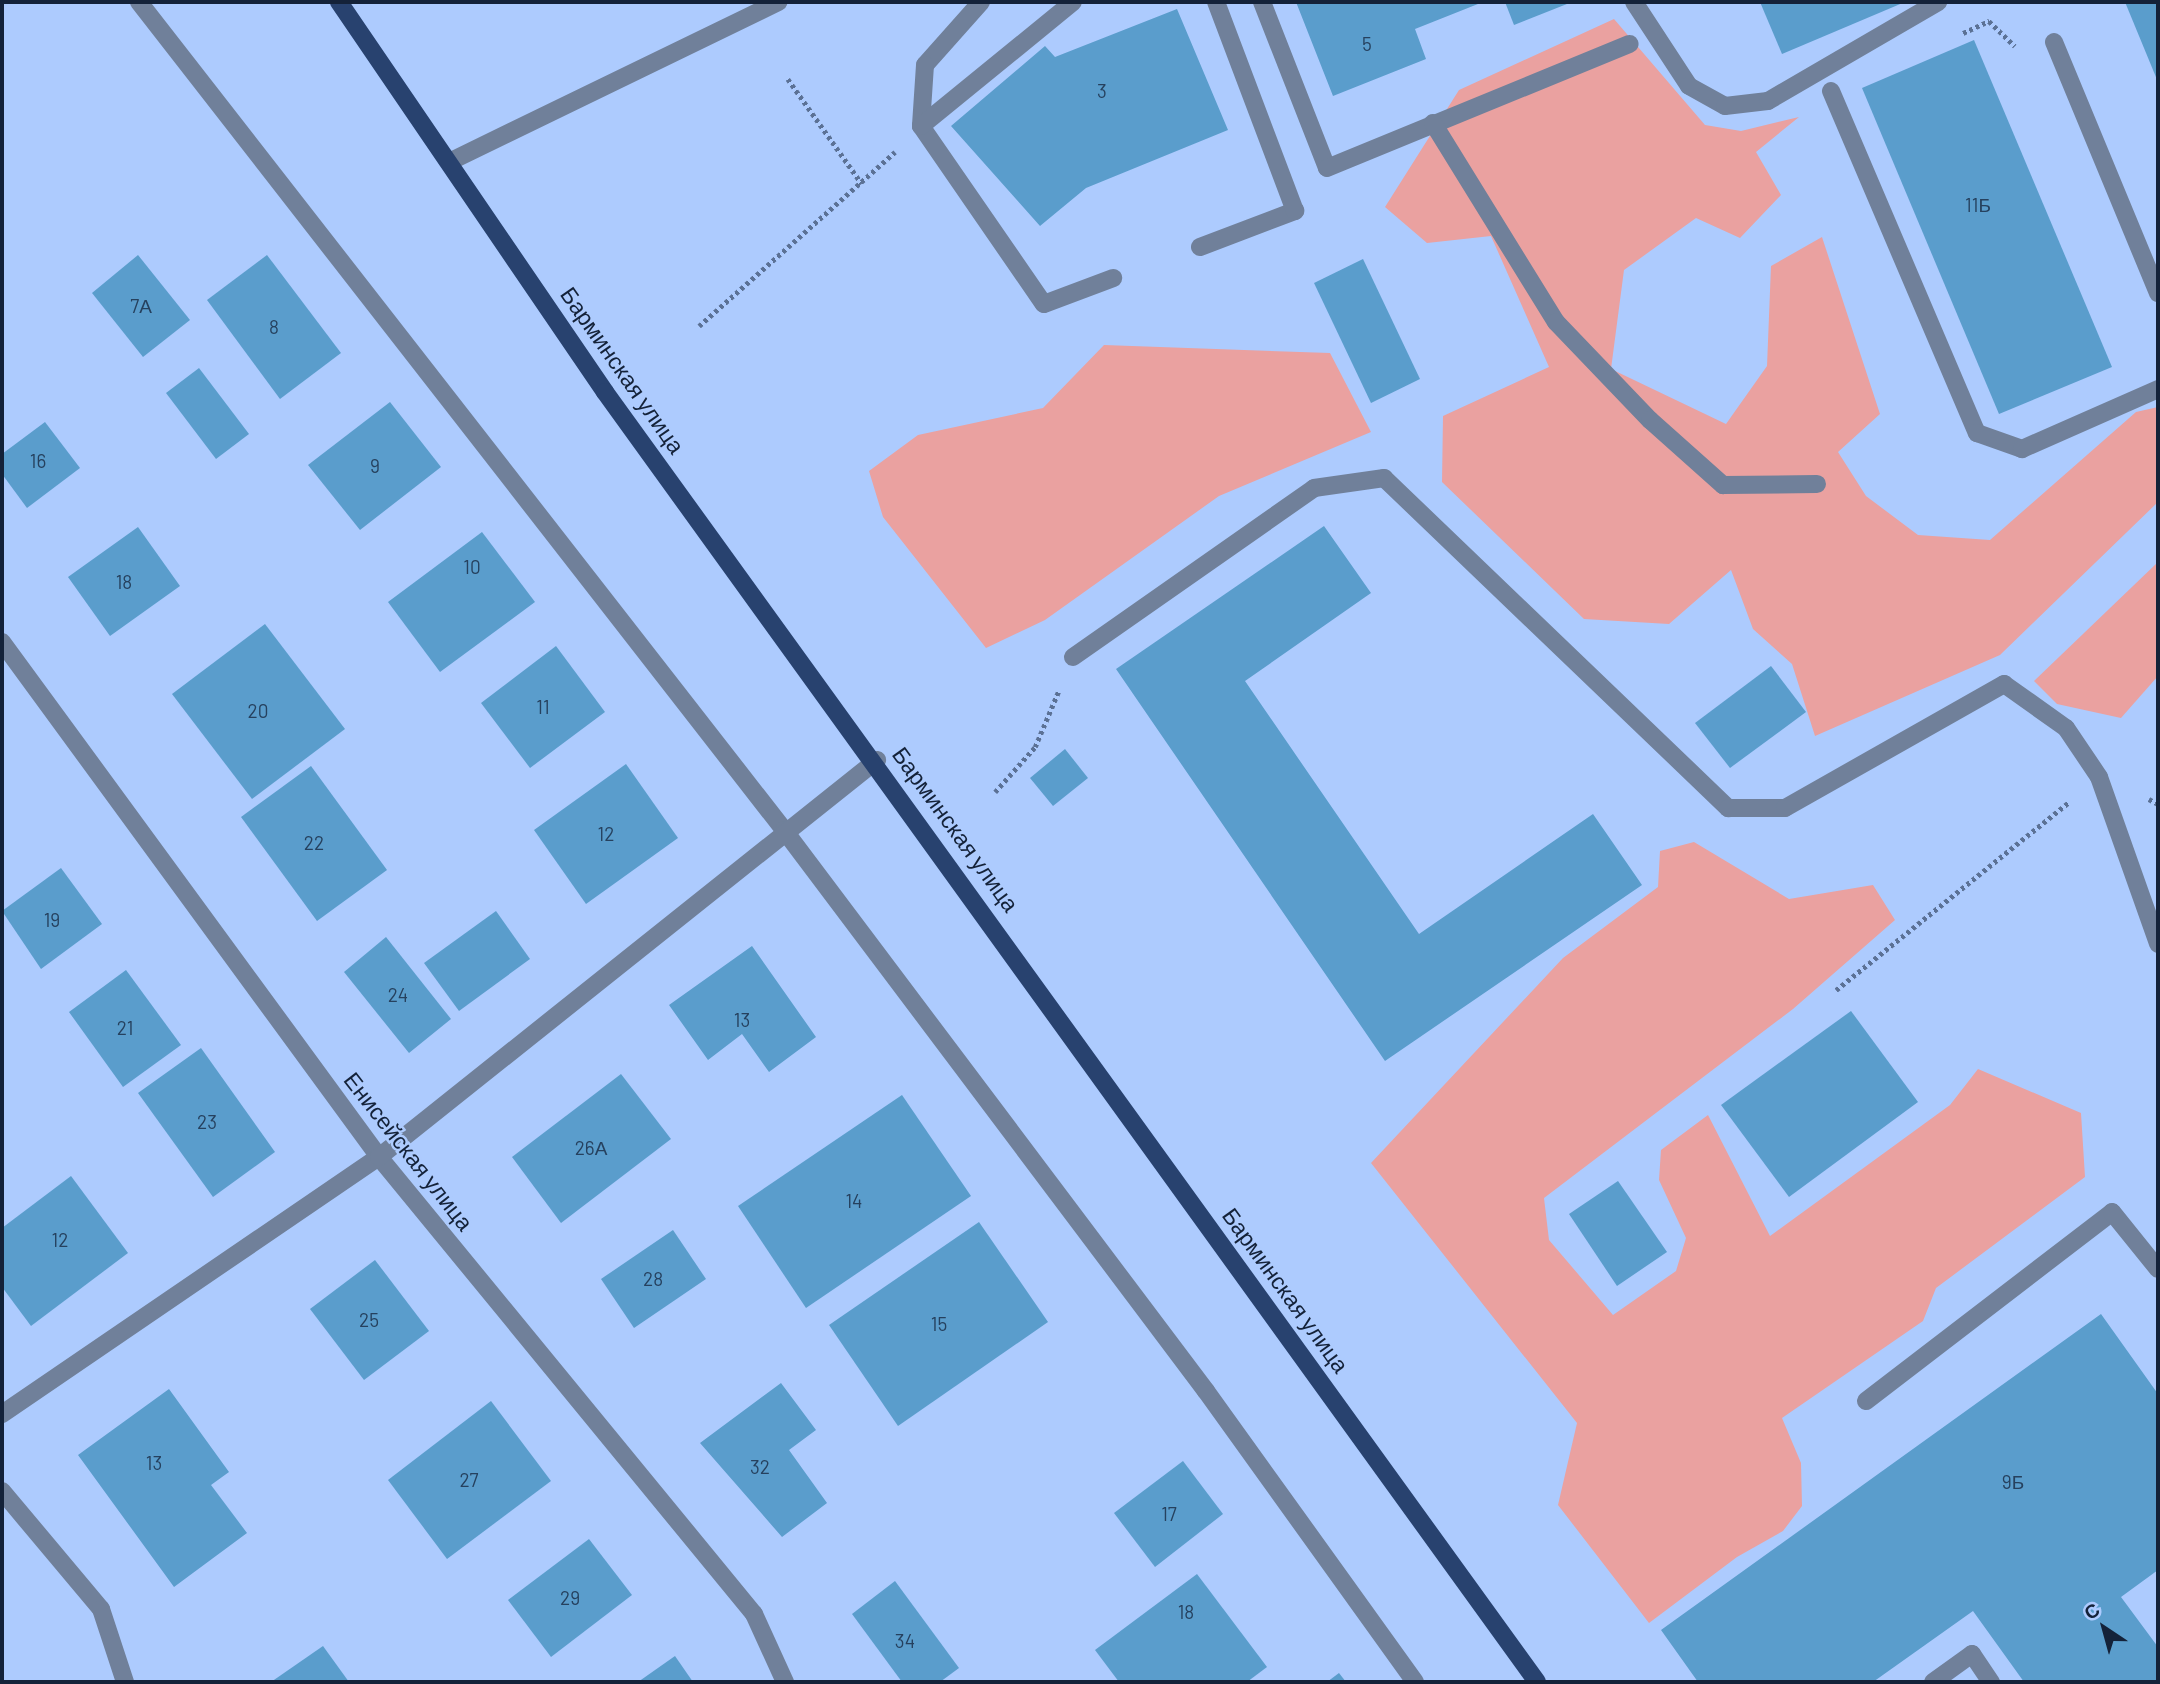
<!DOCTYPE html>
<html>
<head>
<meta charset="utf-8">
<style>
	body { margin:0 }
	#map { position:relative; width:2160px; height:1684px; overflow:hidden; background:#adcbfe; font-family:Barlow,sans-serif }
	div>[style] { position:absolute }
	.green>* { inset:0; background:#eaa1a0 }
	.building>* { inset:0; background:#5a9dcc }
	.path>* { height:4.5px; margin-top:-2.25px; transform-origin:0; background:repeating-linear-gradient(90deg,#5b7195 0 3.5px,transparent 0 7px) }
	.minor>* { height:18px; margin:-9px; padding:0 9px; transform-origin:9px; border-radius:9px; background:#70809a }
	.major>* { height:18px; margin:-9px; padding:0 9px; transform-origin:9px; border-radius:9px; background:#28426f }
	span { translate:-50% -50%; white-space:nowrap; text-align:center; line-height:1.15; -webkit-text-stroke:5px #adcbfe; paint-order:stroke }
	.number-label { font-size:19px; color:#26415e }
	.number-label span { -webkit-text-stroke-width:0 }
	.street-label { font-size:23px; color:#142239 }
	.frame { position:absolute; inset:0; border:4px solid #142239; pointer-events:none }
	.north { position:absolute; left:2069px; top:1593px; width:70px; height:70px; -webkit-text-stroke:5px #adcbfe; paint-order:stroke; rotate:324deg; font-size:19px; font-weight:700; line-height:28px; text-align:center; color:#142239 }
	.north::after { content:''; display:block; margin:auto; width:24px; height:32px; background:#142239; clip-path:polygon(50% 0,100% 100%,50% 72%,0 100%) }
</style>
</head>
<body>
<div id="map">
	<div class="green">
		<div style="clip-path:polygon(1614px 19px,1705px 125px,1741px 131px,1799px 117px,1756px 152px,1781px 195px,1740px 238px,1696px 218px,1624px 270px,1611px 369px,1726px 424px,1767px 366px,1771px 266px,1822px 237px,1880px 414px,1838px 452px,1866px 496px,1918px 535px,1990px 540px,2136px 412px,2158px 407px,2158px 502px,2000px 655px,1815px 736px,1792px 664px,1753px 629px,1731px 570px,1669px 624px,1584px 619px,1442px 482px,1443px 416px,1549px 367px,1491px 236px,1427px 243px,1385px 207px,1459px 90px)"></div>
		<div style="clip-path:polygon(1104px 345px,1330px 353px,1371px 432px,1219px 496px,1045px 620px,986px 648px,883px 517px,869px 471px,918px 435px,1043px 408px)"></div>
		<div style="clip-path:polygon(2158px 562px,2158px 676px,2121px 718px,2057px 704px,2034px 681px)"></div>
		<div style="clip-path:polygon(1694px 842px,1789px 899px,1873px 885px,1895px 920px,1793px 1009px,1544px 1198px,1549px 1240px,1613px 1315px,1676px 1271px,1686px 1238px,1659px 1180px,1661px 1150px,1708px 1115px,1770px 1236px,1950px 1105px,1978px 1069px,2081px 1113px,2085px 1177px,1936px 1288px,1923px 1321px,1782px 1418px,1801px 1463px,1802px 1506px,1783px 1531px,1737px 1557px,1649px 1623px,1558px 1505px,1577px 1423px,1371px 1163px,1563px 958px,1658px 887px,1660px 851px)"></div>
	</div>
	<div class="building">
		<div style="clip-path:polygon(1296px 2px,1483px 2px,1415px 29px,1426px 59px,1333px 96px)"></div>
		<div style="clip-path:polygon(1505px 2px,1572px 2px,1514px 25px)"></div>
		<div style="clip-path:polygon(1760px 2px,1905px 2px,1782px 54px)"></div>
		<div style="clip-path:polygon(2125px 2px,2158px 2px,2158px 82px)"></div>
		<div style="clip-path:polygon(1177px 9px,1228px 130px,1086px 188px,1040px 226px,951px 126px,1045px 46px,1055px 57px)"></div>
		<div style="clip-path:polygon(1974px 40px,2112px 367px,1999px 414px,1862px 88px)"></div>
		<div style="clip-path:polygon(138px 255px,190px 320px,143px 357px,92px 293px)"></div>
		<div style="clip-path:polygon(267px 255px,341px 353px,280px 399px,207px 300px)"></div>
		<div style="clip-path:polygon(1363px 259px,1420px 379px,1371px 403px,1314px 283px)"></div>
		<div style="clip-path:polygon(199px 368px,249px 434px,216px 459px,166px 393px)"></div>
		<div style="clip-path:polygon(390px 402px,441px 467px,360px 530px,308px 465px)"></div>
		<div style="clip-path:polygon(45px 422px,80px 468px,27px 508px,2px 474px,2px 454px)"></div>
		<div style="clip-path:polygon(1324px 526px,1371px 593px,1245px 681px,1419px 934px,1593px 814px,1642px 885px,1385px 1061px,1116px 669px)"></div>
		<div style="clip-path:polygon(138px 527px,180px 586px,110px 636px,68px 577px)"></div>
		<div style="clip-path:polygon(482px 532px,535px 602px,440px 672px,388px 602px)"></div>
		<div style="clip-path:polygon(265px 624px,345px 729px,252px 799px,172px 694px)"></div>
		<div style="clip-path:polygon(556px 646px,605px 712px,530px 768px,481px 703px)"></div>
		<div style="clip-path:polygon(1771px 666px,1806px 712px,1730px 768px,1695px 723px)"></div>
		<div style="clip-path:polygon(1065px 749px,1088px 778px,1053px 806px,1030px 778px)"></div>
		<div style="clip-path:polygon(626px 764px,678px 838px,586px 904px,534px 830px)"></div>
		<div style="clip-path:polygon(311px 766px,387px 870px,317px 921px,241px 817px)"></div>
		<div style="clip-path:polygon(61px 868px,102px 924px,41px 969px,2px 911px)"></div>
		<div style="clip-path:polygon(496px 911px,530px 959px,459px 1011px,424px 963px)"></div>
		<div style="clip-path:polygon(386px 937px,451px 1019px,409px 1053px,344px 972px)"></div>
		<div style="clip-path:polygon(752px 946px,816px 1037px,769px 1072px,742px 1034px,708px 1060px,669px 1005px)"></div>
		<div style="clip-path:polygon(126px 970px,181px 1045px,123px 1087px,69px 1012px)"></div>
		<div style="clip-path:polygon(1851px 1011px,1918px 1102px,1789px 1197px,1721px 1105px)"></div>
		<div style="clip-path:polygon(201px 1048px,275px 1152px,213px 1197px,138px 1093px)"></div>
		<div style="clip-path:polygon(621px 1074px,671px 1139px,561px 1223px,512px 1157px)"></div>
		<div style="clip-path:polygon(902px 1095px,971px 1196px,806px 1308px,738px 1206px)"></div>
		<div style="clip-path:polygon(71px 1176px,128px 1253px,31px 1326px,2px 1287px,2px 1228px)"></div>
		<div style="clip-path:polygon(1618px 1181px,1667px 1252px,1617px 1286px,1569px 1214px)"></div>
		<div style="clip-path:polygon(979px 1222px,1048px 1322px,898px 1426px,829px 1325px)"></div>
		<div style="clip-path:polygon(673px 1230px,706px 1279px,634px 1328px,601px 1279px)"></div>
		<div style="clip-path:polygon(375px 1260px,429px 1331px,364px 1380px,310px 1309px)"></div>
		<div style="clip-path:polygon(2101px 1314px,2158px 1394px,2158px 1570px,2121px 1597px,2158px 1647px,2158px 1682px,2024px 1682px,1973px 1611px,1873px 1682px,1698px 1682px,1661px 1630px)"></div>
		<div style="clip-path:polygon(781px 1383px,816px 1430px,789px 1450px,827px 1503px,782px 1537px,700px 1443px)"></div>
		<div style="clip-path:polygon(169px 1389px,229px 1472px,211px 1485px,247px 1533px,174px 1587px,78px 1455px)"></div>
		<div style="clip-path:polygon(491px 1401px,551px 1481px,447px 1559px,388px 1480px)"></div>
		<div style="clip-path:polygon(1183px 1461px,1223px 1514px,1155px 1567px,1114px 1513px)"></div>
		<div style="clip-path:polygon(589px 1539px,632px 1595px,551px 1657px,508px 1600px)"></div>
		<div style="clip-path:polygon(1197px 1574px,1267px 1667px,1247px 1682px,1119px 1682px,1095px 1650px)"></div>
		<div style="clip-path:polygon(895px 1581px,959px 1668px,940px 1682px,902px 1682px,852px 1614px)"></div>
		<div style="clip-path:polygon(323px 1646px,349px 1682px,271px 1682px)"></div>
		<div style="clip-path:polygon(675px 1656px,693px 1682px,638px 1682px)"></div>
		<div style="clip-path:polygon(1339px 1673px,1346px 1682px,1327px 1682px)"></div>
	</div>
	<div class="path">
		<div style="left:1963px;top:33px;width:29px;rotate:-25deg"></div>
		<div style="left:1989px;top:21px;width:36px;rotate:44deg"></div>
		<div style="left:788px;top:79px;width:128px;rotate:54.8deg"></div>
		<div style="left:699px;top:326px;width:262px;rotate:-41.6deg"></div>
		<div style="left:995px;top:792px;width:60px;rotate:-48.4deg"></div>
		<div style="left:1035px;top:747px;width:62px;rotate:-67.2deg"></div>
		<div style="left:2149px;top:799px;width:10px;rotate:29deg"></div>
		<div style="left:1836px;top:990px;width:299px;rotate:-38.9deg"></div>
	</div>
	<div class="minor">
		<div style="left:139px;top:2px;width:1050px;rotate:52.08deg"></div>
		<div style="left:784px;top:830px;width:702px;rotate:53.05deg"></div>
		<div style="left:1206px;top:1391px;width:358px;rotate:54.3deg"></div>
		<div style="left:981px;top:2px;width:84px;rotate:131.6deg"></div>
		<div style="left:925px;top:65px;width:61px;rotate:93.8deg"></div>
		<div style="left:921px;top:126px;width:216px;rotate:55.4deg"></div>
		<div style="left:1044px;top:304px;width:74px;rotate:-20.6deg"></div>
		<div style="left:1262px;top:2px;width:178px;rotate:68.6deg"></div>
		<div style="left:1327px;top:168px;width:327px;rotate:-22.3deg"></div>
		<div style="left:1634px;top:2px;width:100px;rotate:56.8deg"></div>
		<div style="left:1689px;top:86px;width:41px;rotate:29.1deg"></div>
		<div style="left:1725px;top:106px;width:43px;rotate:-6.6deg"></div>
		<div style="left:1768px;top:101px;width:197px;rotate:-30.2deg"></div>
		<div style="left:2054px;top:42px;width:272px;rotate:67.5deg"></div>
		<div style="left:1831px;top:91px;width:372px;rotate:66.9deg"></div>
		<div style="left:1977px;top:433px;width:48px;rotate:19.6deg"></div>
		<div style="left:2022px;top:449px;width:149px;rotate:-23.8deg"></div>
		<div style="left:1433px;top:123px;width:234px;rotate:58.3deg"></div>
		<div style="left:1556px;top:322px;width:136px;rotate:46.2deg"></div>
		<div style="left:1650px;top:420px;width:98px;rotate:41.7deg"></div>
		<div style="left:1723px;top:485px;width:94px;rotate:-0.6deg"></div>
		<div style="left:921px;top:126px;width:196px;rotate:-39.2deg"></div>
		<div style="left:451px;top:161px;width:364px;rotate:-25.9deg"></div>
		<div style="left:1200px;top:247px;width:102px;rotate:-20.8deg"></div>
		<div style="left:1295px;top:211px;width:223px;rotate:-110.7deg"></div>
		<div style="left:2px;top:642px;width:638px;rotate:53.79deg"></div>
		<div style="left:379px;top:1157px;width:591px;rotate:50.63deg"></div>
		<div style="left:754px;top:1614px;width:75px;rotate:65.5deg"></div>
		<div style="left:1073px;top:657px;width:294px;rotate:-35deg"></div>
		<div style="left:1314px;top:488px;width:71px;rotate:-8.1deg"></div>
		<div style="left:1384px;top:478px;width:477px;rotate:43.8deg"></div>
		<div style="left:1728px;top:808px;width:57px"></div>
		<div style="left:1785px;top:808px;width:252px;rotate:-29.5deg"></div>
		<div style="left:2004px;top:684px;width:76px;rotate:35.4deg"></div>
		<div style="left:2066px;top:728px;width:59px;rotate:56deg"></div>
		<div style="left:2099px;top:777px;width:177px;rotate:70.5deg"></div>
		<div style="left:1866px;top:1401px;width:310px;rotate:-37.5deg"></div>
		<div style="left:2112px;top:1212px;width:73px;rotate:51.1deg"></div>
		<div style="left:2px;top:1414px;width:456px;rotate:-34.3deg"></div>
		<div style="left:379px;top:1157px;width:637px;rotate:-38.56deg"></div>
		<div style="left:2px;top:1491px;width:154px;rotate:50deg"></div>
		<div style="left:101px;top:1609px;width:77px;rotate:71.8deg"></div>
		<div style="left:1933px;top:1682px;width:48px;rotate:-35.7deg"></div>
		<div style="left:1972px;top:1654px;width:34px;rotate:56deg"></div>
	</div>
	<div class="major">
		<div style="left:339px;top:2px;width:472px;rotate:55.7deg"></div>
		<div style="left:605px;top:392px;width:1591px;rotate:54.15deg"></div>
	</div>
	<div class="number-label">
		<span style="left:1367px;top:44px">5</span>
		<span style="left:1102px;top:91px">3</span>
		<span style="left:1978px;top:205px">11Б</span>
		<span style="left:141px;top:306px">7А</span>
		<span style="left:274px;top:327px">8</span>
		<span style="left:38px;top:461px">16</span>
		<span style="left:375px;top:466px">9</span>
		<span style="left:472px;top:567px">10</span>
		<span style="left:124px;top:582px">18</span>
		<span style="left:543px;top:707px">11</span>
		<span style="left:258px;top:711px">20</span>
		<span style="left:606px;top:834px">12</span>
		<span style="left:314px;top:843px">22</span>
		<span style="left:52px;top:920px">19</span>
		<span style="left:398px;top:995px">24</span>
		<span style="left:742px;top:1020px">13</span>
		<span style="left:125px;top:1028px">21</span>
		<span style="left:207px;top:1122px">23</span>
		<span style="left:591px;top:1148px">26А</span>
		<span style="left:854px;top:1201px">14</span>
		<span style="left:60px;top:1240px">12</span>
		<span style="left:653px;top:1279px">28</span>
		<span style="left:369px;top:1320px">25</span>
		<span style="left:939px;top:1324px">15</span>
		<span style="left:154px;top:1463px">13</span>
		<span style="left:760px;top:1467px">32</span>
		<span style="left:469px;top:1480px">27</span>
		<span style="left:2013px;top:1482px">9Б</span>
		<span style="left:1169px;top:1514px">17</span>
		<span style="left:570px;top:1598px">29</span>
		<span style="left:1186px;top:1612px">18</span>
		<span style="left:905px;top:1641px">34</span>
	</div>
	<div class="street-label">
		<span style="left:623px;top:370px;rotate:55deg">Барминская улица</span>
		<span style="left:956px;top:829px;rotate:54deg">Барминская улица</span>
		<span style="left:409px;top:1151px;rotate:52deg">Енисейская улица</span>
		<span style="left:1286px;top:1290px;rotate:54deg">Барминская улица</span>
	</div>
	<div class="frame"></div>
	<div class="north">С</div>
</div>
</body>
</html>
